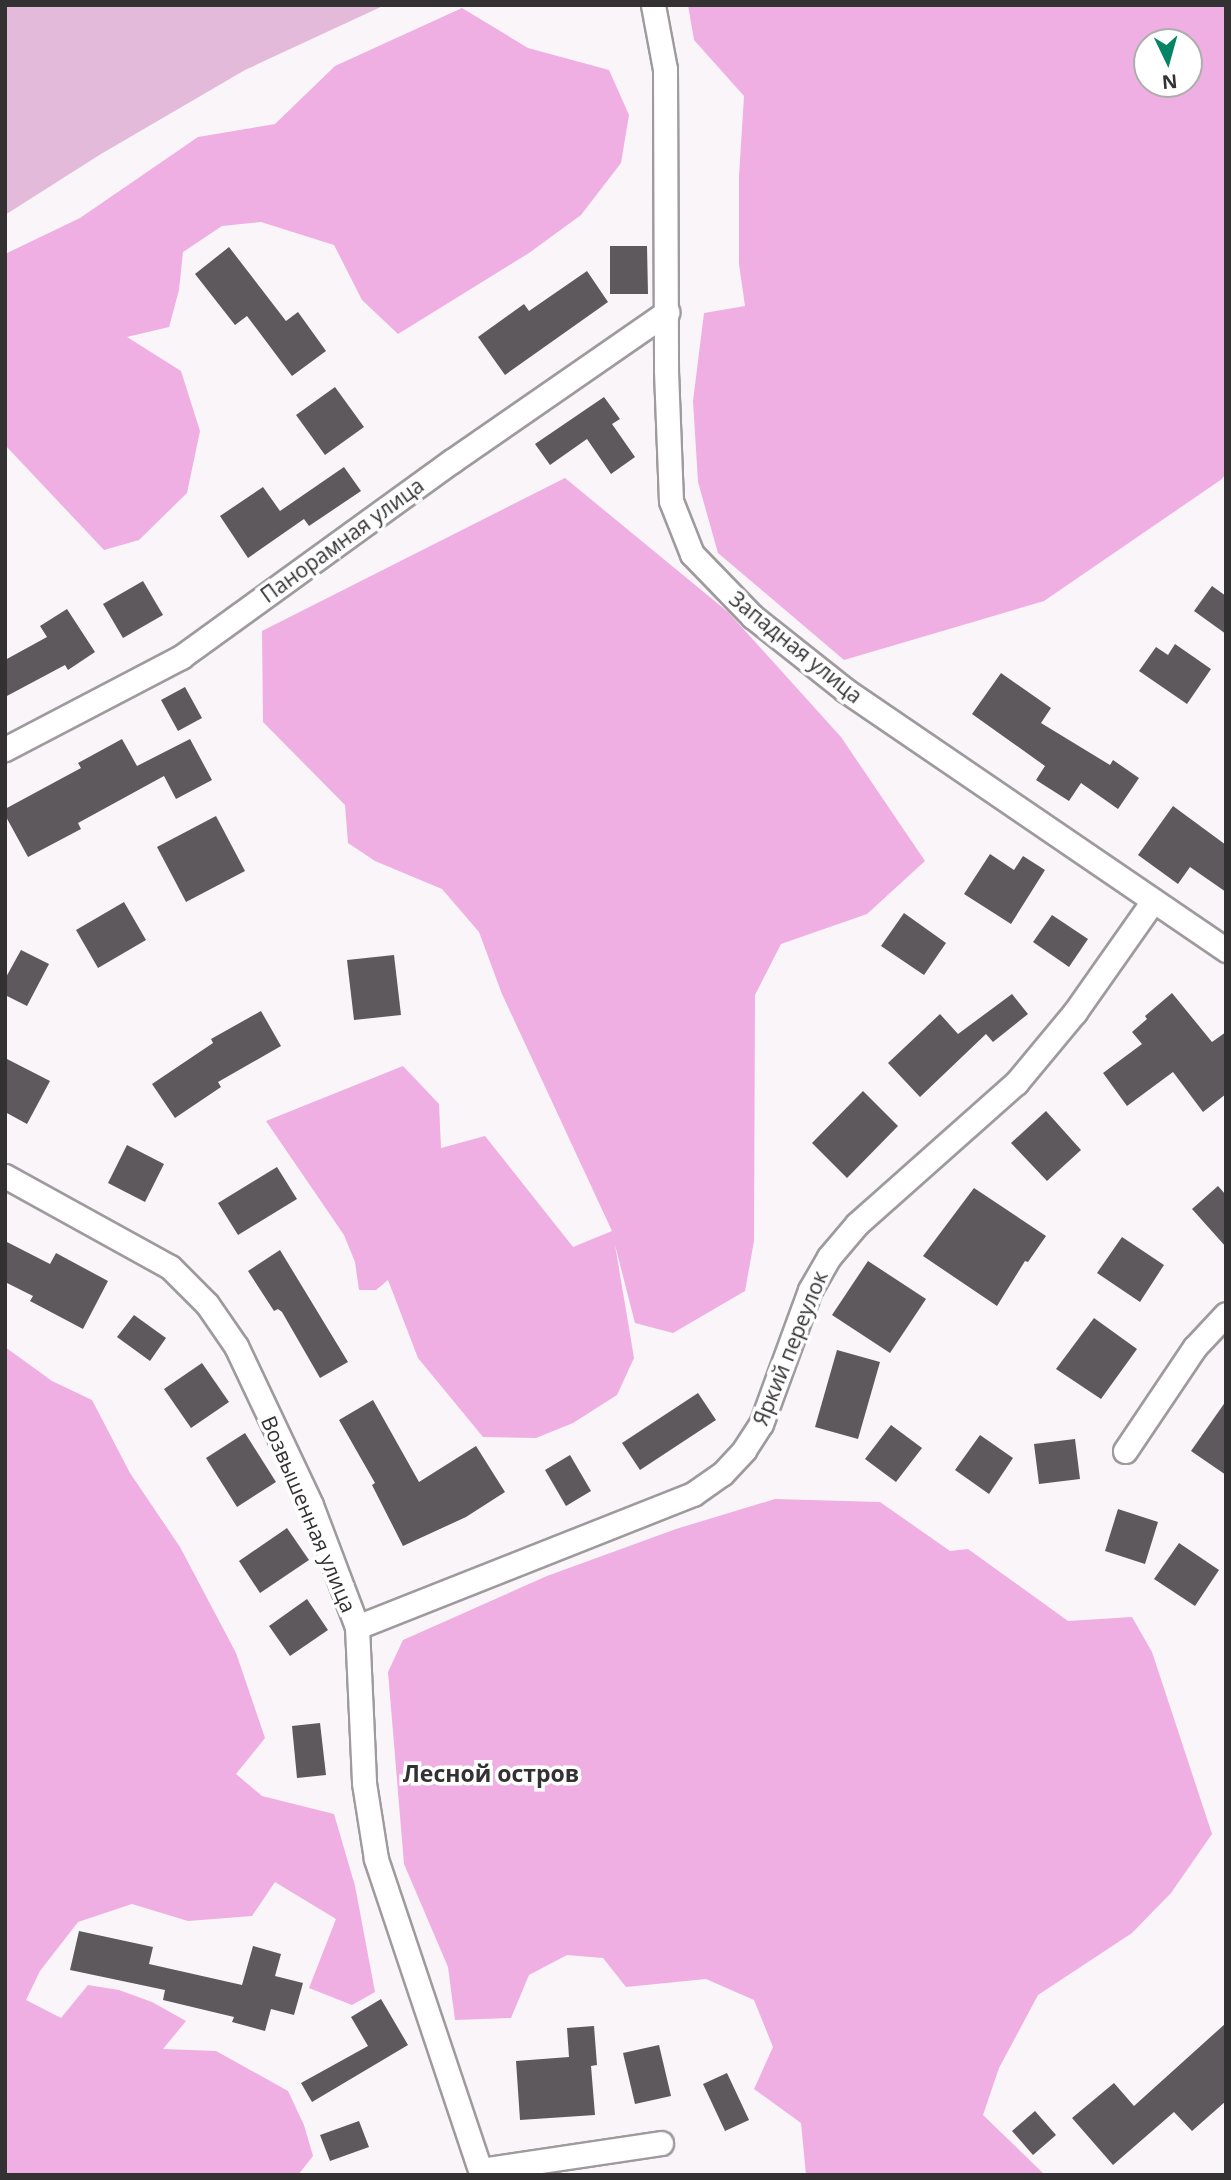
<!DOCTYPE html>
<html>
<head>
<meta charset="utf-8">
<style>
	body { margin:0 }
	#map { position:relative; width:1231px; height:2180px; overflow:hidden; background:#faf5f9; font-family:"Open Sans",sans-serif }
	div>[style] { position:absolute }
	.green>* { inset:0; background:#e3bada }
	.forest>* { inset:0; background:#efafe2 }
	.building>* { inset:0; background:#5d595c }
	.roads { filter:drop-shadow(2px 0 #9f9a9e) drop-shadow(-2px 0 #9f9a9e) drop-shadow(0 2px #9f9a9e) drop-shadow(0 -2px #9f9a9e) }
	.street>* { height:23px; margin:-11.5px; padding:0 11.5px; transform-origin:11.5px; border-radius:11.5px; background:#fff }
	span { translate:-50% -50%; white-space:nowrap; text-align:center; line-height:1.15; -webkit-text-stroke:7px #fff; paint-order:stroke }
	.street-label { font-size:21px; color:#333132 }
	.neighbourhood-label { font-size:23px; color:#333132; font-weight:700 }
	.frame { position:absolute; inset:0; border:7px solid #333132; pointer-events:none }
	.north { position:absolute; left:1133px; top:28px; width:70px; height:70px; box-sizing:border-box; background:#fff; border:2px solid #adadad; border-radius:50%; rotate:175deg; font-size:19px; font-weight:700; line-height:28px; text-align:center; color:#333132 }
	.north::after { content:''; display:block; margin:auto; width:24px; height:32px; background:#068566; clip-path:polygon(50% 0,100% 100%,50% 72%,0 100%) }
</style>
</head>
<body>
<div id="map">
	<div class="green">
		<div style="clip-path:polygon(5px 5px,385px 5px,245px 70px,101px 154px,5px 215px)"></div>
	</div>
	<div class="forest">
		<div style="clip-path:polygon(evenodd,688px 5px,1226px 5px,1226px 473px,1222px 479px,1044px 601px,844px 660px,718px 553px,698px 482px,693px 401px,704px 313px,745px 306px,739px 264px,739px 176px,744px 96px,694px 40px,688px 5px,1189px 42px,1189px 84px,1147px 84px,1147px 42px,1189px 42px)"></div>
		<div style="clip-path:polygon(462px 8px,528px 48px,609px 70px,629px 115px,621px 163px,581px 215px,529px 253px,398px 334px,362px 300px,334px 245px,261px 222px,222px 226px,183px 252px,179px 290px,169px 327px,127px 337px,181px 371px,200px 431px,187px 493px,139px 540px,104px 550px,5px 445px,5px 254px,80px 218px,198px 137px,275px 124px,335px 66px)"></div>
		<div style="clip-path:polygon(565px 478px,728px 612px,841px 737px,925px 861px,867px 914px,781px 944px,755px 995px,754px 1241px,745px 1291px,673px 1333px,635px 1323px,615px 1245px,634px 1358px,617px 1395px,573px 1423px,536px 1438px,483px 1437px,418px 1358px,388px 1280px,376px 1290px,359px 1290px,355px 1262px,344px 1235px,266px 1121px,403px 1066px,439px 1104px,441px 1148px,485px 1136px,573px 1247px,612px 1231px,502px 994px,479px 932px,442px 889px,375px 861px,348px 843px,345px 805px,263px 722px,262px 631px)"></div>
		<div style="clip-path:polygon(5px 1347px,52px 1381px,92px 1400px,130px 1473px,180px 1547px,236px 1653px,265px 1738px,236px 1774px,262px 1796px,334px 1814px,355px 1886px,375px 1992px,352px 2005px,309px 1988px,336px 1919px,275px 1882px,252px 1916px,188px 1921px,132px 1904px,78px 1922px,40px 1971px,26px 2000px,61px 2018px,88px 1985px,119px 1990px,152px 2002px,186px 2021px,163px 2049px,216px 2051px,288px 2091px,304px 2125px,313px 2156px,298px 2175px,5px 2175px)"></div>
		<div style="clip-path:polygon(775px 1499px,880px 1502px,950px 1551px,968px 1549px,1068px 1621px,1132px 1617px,1152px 1652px,1212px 1834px,1171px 1893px,1132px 1933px,1038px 1995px,999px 2068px,983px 2115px,1045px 2175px,806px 2175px,801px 2123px,754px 2089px,773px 2047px,754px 2000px,706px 1979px,626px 1987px,603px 1958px,567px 1955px,529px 1975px,511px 2018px,455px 2020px,448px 1967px,404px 1864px,388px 1672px,403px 1640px,547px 1576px,676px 1529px)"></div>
	</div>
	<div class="building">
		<div style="clip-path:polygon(610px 246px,647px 246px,648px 294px,610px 294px)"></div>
		<div style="clip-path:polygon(229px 247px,286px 321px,298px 312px,326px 351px,292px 376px,247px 316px,235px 325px,195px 274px)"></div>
		<div style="clip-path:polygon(587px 271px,608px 302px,505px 375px,478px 337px,524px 304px,529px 311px)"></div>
		<div style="clip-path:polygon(335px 387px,364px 427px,325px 455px,296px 415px)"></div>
		<div style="clip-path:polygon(604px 397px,620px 419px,612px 424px,635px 457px,611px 474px,587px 439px,550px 465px,535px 444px)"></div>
		<div style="clip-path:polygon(344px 467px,361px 491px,309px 526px,304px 519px,248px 558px,220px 516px,263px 487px,280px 511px)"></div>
		<div style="clip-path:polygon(143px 581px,163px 615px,123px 638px,103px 604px)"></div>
		<div style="clip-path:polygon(1212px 586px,1226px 596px,1226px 634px,1194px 611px)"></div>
		<div style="clip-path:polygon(67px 609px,95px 652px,68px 670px,65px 665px,5px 697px,5px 660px,47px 637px,40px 626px)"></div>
		<div style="clip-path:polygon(1175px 644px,1211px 669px,1187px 704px,1139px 671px,1156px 647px,1168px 655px)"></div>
		<div style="clip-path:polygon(1001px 673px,1051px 708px,1041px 723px,1110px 765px,1113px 760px,1139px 778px,1118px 809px,1081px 783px,1069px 801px,1036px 780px,1045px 766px,972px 714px)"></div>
		<div style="clip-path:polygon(185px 687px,202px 718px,178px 731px,161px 700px)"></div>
		<div style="clip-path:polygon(122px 739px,137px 766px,190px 739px,212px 780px,176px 799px,164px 776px,78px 823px,81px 829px,28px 857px,5px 815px,5px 809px,81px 768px,78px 763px)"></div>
		<div style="clip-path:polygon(1173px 806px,1226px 845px,1226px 892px,1190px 867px,1178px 884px,1138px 855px)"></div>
		<div style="clip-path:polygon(216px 816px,245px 871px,186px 902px,157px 847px)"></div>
		<div style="clip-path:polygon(990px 854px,1014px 870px,1023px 856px,1045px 870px,1011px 924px,964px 894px)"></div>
		<div style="clip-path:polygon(124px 902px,146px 940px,98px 968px,76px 930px)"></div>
		<div style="clip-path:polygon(904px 913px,946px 943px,924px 975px,881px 946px)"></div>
		<div style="clip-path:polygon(1052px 915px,1088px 939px,1069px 967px,1033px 942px)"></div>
		<div style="clip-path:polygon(21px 950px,49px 964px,27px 1006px,5px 995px,5px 979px)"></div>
		<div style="clip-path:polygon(394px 955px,401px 1015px,354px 1020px,347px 960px)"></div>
		<div style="clip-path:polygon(1172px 993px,1212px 1042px,1226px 1032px,1226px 1094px,1203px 1112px,1173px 1072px,1127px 1106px,1103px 1073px,1142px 1044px,1132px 1032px,1147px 1019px,1145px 1016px)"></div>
		<div style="clip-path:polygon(1012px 994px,1028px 1014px,993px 1042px,986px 1034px,920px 1097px,888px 1063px,940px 1014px,958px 1034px)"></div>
		<div style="clip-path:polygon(261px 1011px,281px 1046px,218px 1082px,221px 1087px,175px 1118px,152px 1084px,213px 1043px,211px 1039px)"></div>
		<div style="clip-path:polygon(5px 1058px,50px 1081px,27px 1124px,5px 1112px)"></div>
		<div style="clip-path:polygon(863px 1091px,898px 1126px,847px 1178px,812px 1143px)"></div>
		<div style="clip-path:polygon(1046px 1111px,1081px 1150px,1047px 1181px,1011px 1143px)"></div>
		<div style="clip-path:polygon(127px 1145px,164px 1164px,145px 1202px,108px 1183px)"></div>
		<div style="clip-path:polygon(277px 1167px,297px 1199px,238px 1235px,218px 1203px)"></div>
		<div style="clip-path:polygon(1218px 1186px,1226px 1195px,1226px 1247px,1192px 1209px)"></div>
		<div style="clip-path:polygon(974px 1188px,1046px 1236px,1028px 1262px,1025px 1261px,997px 1306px,923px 1256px)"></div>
		<div style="clip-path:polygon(1122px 1237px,1164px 1265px,1140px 1302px,1097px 1273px)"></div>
		<div style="clip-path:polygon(5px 1241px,50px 1264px,56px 1253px,108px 1281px,83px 1329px,30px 1301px,33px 1296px,5px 1282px)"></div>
		<div style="clip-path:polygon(280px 1250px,348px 1362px,320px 1378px,282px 1312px,278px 1309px,274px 1311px,248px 1271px)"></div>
		<div style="clip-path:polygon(868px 1261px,926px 1299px,890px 1353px,832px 1315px)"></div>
		<div style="clip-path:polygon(134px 1315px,166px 1338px,150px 1361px,117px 1337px)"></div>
		<div style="clip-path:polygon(1094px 1318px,1137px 1349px,1101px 1399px,1056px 1369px)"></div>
		<div style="clip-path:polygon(837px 1350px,880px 1362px,858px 1439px,815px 1427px)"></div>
		<div style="clip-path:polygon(202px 1363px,229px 1402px,191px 1428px,164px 1389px)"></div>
		<div style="clip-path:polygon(698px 1393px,716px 1420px,640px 1470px,622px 1443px)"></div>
		<div style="clip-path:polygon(373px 1400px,419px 1482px,476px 1446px,505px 1492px,466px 1517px,403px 1546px,372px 1485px,375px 1483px,339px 1420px)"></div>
		<div style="clip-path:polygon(1226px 1401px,1226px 1475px,1191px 1451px)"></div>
		<div style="clip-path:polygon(891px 1425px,922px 1448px,896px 1482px,865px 1459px)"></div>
		<div style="clip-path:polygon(245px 1433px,276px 1482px,237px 1507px,206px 1458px)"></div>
		<div style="clip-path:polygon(980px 1435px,1013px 1458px,989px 1494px,955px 1470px)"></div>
		<div style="clip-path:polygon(1075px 1439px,1080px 1479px,1039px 1484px,1034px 1444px)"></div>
		<div style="clip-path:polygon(570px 1455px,591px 1491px,566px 1506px,545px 1470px)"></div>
		<div style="clip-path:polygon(1118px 1509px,1158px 1522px,1145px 1564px,1105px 1551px)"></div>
		<div style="clip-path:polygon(287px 1528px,309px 1560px,260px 1593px,239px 1561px)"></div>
		<div style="clip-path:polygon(1179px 1543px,1219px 1570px,1195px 1606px,1154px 1579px)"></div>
		<div style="clip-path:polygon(307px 1599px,328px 1630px,290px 1656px,269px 1626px)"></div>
		<div style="clip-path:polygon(320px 1723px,326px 1775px,297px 1778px,292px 1726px)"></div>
		<div style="clip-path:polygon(79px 1931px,153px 1947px,149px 1964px,242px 1985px,253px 1946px,281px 1954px,275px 1976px,303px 1983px,294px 2015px,271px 2009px,265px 2031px,232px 2022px,234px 2017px,163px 2000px,165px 1990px,70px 1970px)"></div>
		<div style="clip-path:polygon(381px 1999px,408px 2045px,312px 2102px,301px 2083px,368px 2046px,351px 2017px)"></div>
		<div style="clip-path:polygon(1226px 2023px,1226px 2101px,1192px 2131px,1174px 2112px,1113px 2165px,1072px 2118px,1114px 2083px,1134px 2106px)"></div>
		<div style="clip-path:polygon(594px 2026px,597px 2065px,591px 2066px,595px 2115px,520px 2120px,516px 2061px,569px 2057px,567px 2028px)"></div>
		<div style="clip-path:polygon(659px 2045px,671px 2096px,635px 2104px,623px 2053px)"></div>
		<div style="clip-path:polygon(727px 2073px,749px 2120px,725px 2131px,703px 2084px)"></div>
		<div style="clip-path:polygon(1035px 2111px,1056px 2135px,1033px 2155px,1012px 2131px)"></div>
		<div style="clip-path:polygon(359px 2121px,369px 2147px,330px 2161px,320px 2135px)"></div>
	</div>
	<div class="roads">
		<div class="street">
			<div style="left:653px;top:5px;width:65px;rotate:79.4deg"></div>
			<div style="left:665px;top:69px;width:302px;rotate:89.8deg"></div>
			<div style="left:666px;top:371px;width:130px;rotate:87.8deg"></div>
			<div style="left:671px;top:501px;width:57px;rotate:68.4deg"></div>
			<div style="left:692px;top:554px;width:88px;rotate:45.9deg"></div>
			<div style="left:753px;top:617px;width:117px;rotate:38.4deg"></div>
			<div style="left:845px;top:690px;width:461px;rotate:34.3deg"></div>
			<div style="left:5px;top:749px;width:199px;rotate:-27.6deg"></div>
			<div style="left:181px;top:657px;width:334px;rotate:-35.9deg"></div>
			<div style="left:452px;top:461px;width:262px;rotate:-34.7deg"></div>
			<div style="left:5px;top:1176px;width:188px;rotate:28.9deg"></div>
			<div style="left:170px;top:1267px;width:52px;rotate:45deg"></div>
			<div style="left:207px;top:1304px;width:51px;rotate:55.4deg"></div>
			<div style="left:236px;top:1346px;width:176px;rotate:64.7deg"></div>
			<div style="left:311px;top:1505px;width:130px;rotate:69.3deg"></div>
			<div style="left:357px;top:1627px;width:156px;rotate:87.4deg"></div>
			<div style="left:364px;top:1783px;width:77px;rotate:81deg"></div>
			<div style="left:376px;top:1859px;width:333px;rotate:71.5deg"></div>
			<div style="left:1125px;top:1451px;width:125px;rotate:-56.1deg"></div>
			<div style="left:1195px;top:1347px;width:45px;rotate:-46.8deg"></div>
			<div style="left:357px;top:1627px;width:361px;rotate:-21.6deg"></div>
			<div style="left:693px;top:1494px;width:35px;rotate:-35deg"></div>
			<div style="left:722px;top:1474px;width:33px;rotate:-47deg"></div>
			<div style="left:744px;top:1450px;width:31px;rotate:-57deg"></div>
			<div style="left:761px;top:1424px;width:143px;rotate:-69.9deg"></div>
			<div style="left:810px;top:1290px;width:38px;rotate:-60deg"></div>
			<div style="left:829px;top:1257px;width:43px;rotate:-49.7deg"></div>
			<div style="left:857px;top:1224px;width:213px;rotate:-41.6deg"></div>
			<div style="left:1016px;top:1083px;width:92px;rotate:-50.3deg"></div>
			<div style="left:1075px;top:1012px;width:136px;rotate:-54.9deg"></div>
			<div style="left:481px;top:2170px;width:182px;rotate:-8.5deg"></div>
		</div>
	</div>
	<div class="street-label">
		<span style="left:342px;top:540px;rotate:-36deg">Панорамная улица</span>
		<span style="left:796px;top:647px;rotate:39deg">Западная улица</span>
		<span style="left:790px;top:1348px;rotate:-68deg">Яркий переулок</span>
		<span style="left:309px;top:1514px;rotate:67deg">Возвышенная улица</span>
	</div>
	<div class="neighbourhood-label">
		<span style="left:491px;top:1773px">Лесной остров</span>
	</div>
	<div class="frame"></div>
	<div class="north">N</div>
</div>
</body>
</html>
